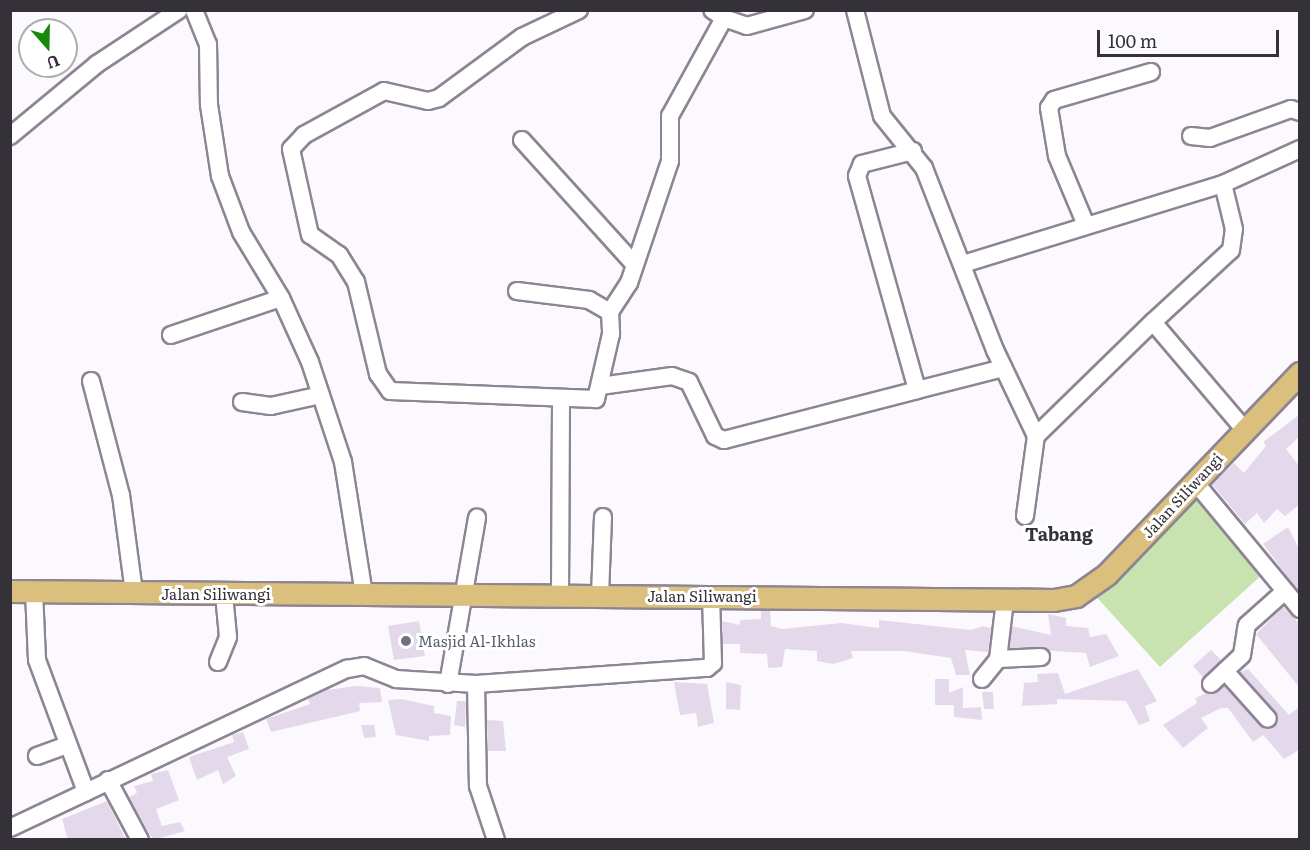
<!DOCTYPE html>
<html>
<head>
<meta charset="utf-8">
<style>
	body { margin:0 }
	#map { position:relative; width:1310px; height:850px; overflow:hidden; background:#fbf9fd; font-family:Literata,serif }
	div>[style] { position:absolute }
	.green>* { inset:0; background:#c8e3af }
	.building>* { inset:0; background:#e4d9eb }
	.roads { filter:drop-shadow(2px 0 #8e8494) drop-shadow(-2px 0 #8e8494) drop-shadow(0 2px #8e8494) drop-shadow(0 -2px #8e8494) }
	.minor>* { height:16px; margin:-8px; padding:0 8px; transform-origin:8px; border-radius:8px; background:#fff }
	.major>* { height:21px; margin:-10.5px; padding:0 10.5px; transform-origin:10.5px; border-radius:10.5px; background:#dabf7d }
	.dots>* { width:16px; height:16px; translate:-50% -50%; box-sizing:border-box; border:3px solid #fff; border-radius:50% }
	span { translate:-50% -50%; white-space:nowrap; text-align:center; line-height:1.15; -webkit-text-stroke:6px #fff; paint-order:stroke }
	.street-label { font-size:15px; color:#353138 }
	.worship-label { font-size:15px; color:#5b616d }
	.left { translate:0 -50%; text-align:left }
	.quarter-label { font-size:18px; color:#353138; font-weight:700 }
	.frame { position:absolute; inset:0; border:12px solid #353138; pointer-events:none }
	.north { position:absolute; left:18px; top:18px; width:60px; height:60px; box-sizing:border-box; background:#fff; border:2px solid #aeadaf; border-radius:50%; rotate:160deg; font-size:16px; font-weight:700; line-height:24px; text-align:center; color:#353138 }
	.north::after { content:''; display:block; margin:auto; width:21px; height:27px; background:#178908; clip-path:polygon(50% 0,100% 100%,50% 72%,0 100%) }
	.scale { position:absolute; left:1097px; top:30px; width:182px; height:27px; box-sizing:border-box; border:3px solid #353138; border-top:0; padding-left:8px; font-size:18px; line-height:21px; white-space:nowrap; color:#353138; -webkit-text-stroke:4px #fff; paint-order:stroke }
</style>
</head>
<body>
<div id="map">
	<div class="green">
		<div style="clip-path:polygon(1195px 497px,1264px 573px,1160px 667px,1091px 591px)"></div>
	</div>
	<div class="building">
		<div style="clip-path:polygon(1299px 415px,1299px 437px,1286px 449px,1299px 466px,1299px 505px,1285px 516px,1277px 509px,1264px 523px,1257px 513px,1245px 524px,1212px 484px,1234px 463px,1244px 473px,1266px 446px,1263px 442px)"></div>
		<div style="clip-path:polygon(1288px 527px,1299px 549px,1299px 592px,1263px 544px)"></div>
		<div style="clip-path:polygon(1283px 607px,1299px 623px,1299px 687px,1256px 634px)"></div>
		<div style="clip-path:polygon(761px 610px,770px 610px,771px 626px,782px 629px,841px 623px,879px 628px,879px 620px,971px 630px,983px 626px,991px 628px,988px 652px,965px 650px,970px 675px,956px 675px,951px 658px,904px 651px,851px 651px,853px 658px,833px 664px,817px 661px,817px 651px,785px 649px,782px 667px,768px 668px,767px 654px,740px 653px,740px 644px,723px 644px,722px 621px,740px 625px,740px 620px,761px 619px)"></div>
		<div style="clip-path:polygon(1048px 614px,1066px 618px,1066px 626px,1088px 628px,1090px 637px,1106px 634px,1119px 656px,1090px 667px,1086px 653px,1010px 648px,1012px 626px,1051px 635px)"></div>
		<div style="clip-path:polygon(419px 621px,425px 656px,394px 660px,388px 626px)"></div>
		<div style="clip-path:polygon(1211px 650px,1221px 660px,1203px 677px,1193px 666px)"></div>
		<div style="clip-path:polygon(1138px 669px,1157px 701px,1145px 706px,1150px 721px,1139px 725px,1126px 701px,1057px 699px,1057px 704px,1022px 706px,1024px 683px,1038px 682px,1037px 674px,1058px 673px,1065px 694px)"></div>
		<div style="clip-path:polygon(1248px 669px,1289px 715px,1299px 707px,1299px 750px,1284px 759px,1263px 735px,1253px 742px,1228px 708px,1221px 708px,1201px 718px,1208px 728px,1183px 748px,1163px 725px,1197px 703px,1195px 698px,1224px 686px,1261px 726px,1275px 726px,1276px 712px,1240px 672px)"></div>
		<div style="clip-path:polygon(935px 679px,949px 679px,949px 693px,963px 687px,963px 708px,981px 707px,982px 720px,954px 717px,954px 705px,935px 705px)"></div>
		<div style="clip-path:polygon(674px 682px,707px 684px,714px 723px,698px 727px,696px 713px,680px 715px)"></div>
		<div style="clip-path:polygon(726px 682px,741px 685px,740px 710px,726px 709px)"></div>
		<div style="clip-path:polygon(356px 686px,380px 688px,382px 702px,359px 703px,360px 711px,271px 732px,266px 719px,310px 704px,308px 699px,327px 690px)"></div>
		<div style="clip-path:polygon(982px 692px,993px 692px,994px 709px,984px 709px)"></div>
		<div style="clip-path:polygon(401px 699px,434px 706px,434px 713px,451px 716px,450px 735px,429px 736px,429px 741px,396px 735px,388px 700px)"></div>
		<div style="clip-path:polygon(457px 701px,466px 701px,465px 727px,454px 725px)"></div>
		<div style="clip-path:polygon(487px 720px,503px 721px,506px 751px,488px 751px)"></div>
		<div style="clip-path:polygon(361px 725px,374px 725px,376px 737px,364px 738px)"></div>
		<div style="clip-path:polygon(243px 732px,249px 749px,227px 757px,236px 776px,223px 784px,218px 770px,197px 780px,189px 757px,234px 742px,232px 735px)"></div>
		<div style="clip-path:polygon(168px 770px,179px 800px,156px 809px,162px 826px,180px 822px,185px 831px,153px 840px,129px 797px,137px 793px,134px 786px,153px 781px,151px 774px)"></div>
		<div style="clip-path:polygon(107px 801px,126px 840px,68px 840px,62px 819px)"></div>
	</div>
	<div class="roads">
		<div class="minor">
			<div style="left:194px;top:10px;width:37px;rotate:68deg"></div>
			<div style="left:208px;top:44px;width:61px;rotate:89.1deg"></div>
			<div style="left:209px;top:105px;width:72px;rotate:81.2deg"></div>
			<div style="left:220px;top:176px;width:60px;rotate:69.4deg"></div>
			<div style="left:241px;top:232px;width:77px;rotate:58.8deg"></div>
			<div style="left:281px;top:298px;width:70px;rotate:65.6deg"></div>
			<div style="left:310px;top:362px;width:105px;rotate:71.7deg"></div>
			<div style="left:343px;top:462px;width:135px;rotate:81deg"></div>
			<div style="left:855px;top:10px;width:109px;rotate:75.7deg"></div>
			<div style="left:882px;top:116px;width:67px;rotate:51.1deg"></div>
			<div style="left:924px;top:168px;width:195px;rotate:68.7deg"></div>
			<div style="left:995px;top:350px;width:95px;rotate:64.5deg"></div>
			<div style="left:724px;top:18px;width:24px;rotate:19deg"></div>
			<div style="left:747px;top:26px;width:60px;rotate:-15.4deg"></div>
			<div style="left:10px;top:136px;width:113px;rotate:-39.6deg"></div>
			<div style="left:97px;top:64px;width:98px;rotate:-33.4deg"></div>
			<div style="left:1191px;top:136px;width:19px;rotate:6deg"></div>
			<div style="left:1210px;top:138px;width:86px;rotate:-19.7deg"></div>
			<div style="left:1291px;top:109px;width:9px;rotate:18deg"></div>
			<div style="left:522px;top:140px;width:166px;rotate:47.9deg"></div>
			<div style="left:913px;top:151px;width:53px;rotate:165.7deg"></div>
			<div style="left:862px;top:164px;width:13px;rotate:113deg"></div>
			<div style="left:857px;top:176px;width:222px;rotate:74.3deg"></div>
			<div style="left:917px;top:390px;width:89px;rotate:-14.3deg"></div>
			<div style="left:1086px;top:225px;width:75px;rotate:-112.8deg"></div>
			<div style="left:1057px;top:156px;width:49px;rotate:-99.5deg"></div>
			<div style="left:1049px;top:108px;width:9px;rotate:-58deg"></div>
			<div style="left:1054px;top:100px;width:101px;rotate:-16.1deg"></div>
			<div style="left:963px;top:264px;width:272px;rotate:-17.1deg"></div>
			<div style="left:517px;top:291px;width:73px;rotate:7.1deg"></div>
			<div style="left:589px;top:300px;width:24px;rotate:30deg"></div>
			<div style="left:610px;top:312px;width:22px;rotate:87deg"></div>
			<div style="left:611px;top:334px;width:67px;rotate:103deg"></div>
			<div style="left:596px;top:399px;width:206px;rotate:-177.8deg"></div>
			<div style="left:390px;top:391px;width:21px;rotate:-125deg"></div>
			<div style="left:378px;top:374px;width:95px;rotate:-103.4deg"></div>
			<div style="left:356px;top:282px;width:32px;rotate:-122deg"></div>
			<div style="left:339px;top:255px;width:35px;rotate:-145deg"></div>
			<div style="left:310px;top:235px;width:88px;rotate:-102.5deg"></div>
			<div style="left:291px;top:149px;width:19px;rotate:-47deg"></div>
			<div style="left:304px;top:135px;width:91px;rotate:-28.8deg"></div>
			<div style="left:384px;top:91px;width:45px;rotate:12.8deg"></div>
			<div style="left:428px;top:101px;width:11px;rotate:-15deg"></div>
			<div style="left:439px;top:98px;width:103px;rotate:-36.3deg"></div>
			<div style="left:522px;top:37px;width:63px;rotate:-25.3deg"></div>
			<div style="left:610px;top:312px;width:35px;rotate:-57deg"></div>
			<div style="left:629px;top:283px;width:129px;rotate:-71.4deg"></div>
			<div style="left:670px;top:161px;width:45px;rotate:-90deg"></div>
			<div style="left:670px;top:116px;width:112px;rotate:-61.1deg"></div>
			<div style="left:724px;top:18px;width:14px;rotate:-146deg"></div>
			<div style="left:171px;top:335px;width:116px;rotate:-18.6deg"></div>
			<div style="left:91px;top:381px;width:118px;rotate:75.3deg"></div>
			<div style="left:121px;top:495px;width:99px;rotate:82.4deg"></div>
			<div style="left:600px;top:386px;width:73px;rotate:-7.9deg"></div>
			<div style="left:672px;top:376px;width:18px;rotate:19deg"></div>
			<div style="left:689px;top:382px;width:60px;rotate:64.3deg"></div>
			<div style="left:715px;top:436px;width:10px;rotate:24deg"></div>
			<div style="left:724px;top:440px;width:199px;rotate:-14.5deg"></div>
			<div style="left:242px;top:402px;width:29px;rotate:8deg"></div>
			<div style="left:271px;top:406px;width:51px;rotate:-12.4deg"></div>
			<div style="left:1244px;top:429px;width:140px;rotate:-130.4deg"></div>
			<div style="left:1153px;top:322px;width:106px;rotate:-42.7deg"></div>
			<div style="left:1231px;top:250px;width:21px;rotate:-82deg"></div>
			<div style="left:1234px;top:229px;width:46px;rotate:-103.7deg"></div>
			<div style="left:1223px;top:184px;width:85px;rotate:-24.4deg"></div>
			<div style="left:1195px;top:482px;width:165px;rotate:50.4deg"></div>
			<div style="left:1025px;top:516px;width:81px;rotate:-82.2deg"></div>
			<div style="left:1036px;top:436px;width:163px;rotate:-44.3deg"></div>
			<div style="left:34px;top:591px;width:69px;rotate:87.5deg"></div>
			<div style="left:37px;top:660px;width:141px;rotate:69.6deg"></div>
			<div style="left:600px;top:595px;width:78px;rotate:-87.8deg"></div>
			<div style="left:560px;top:596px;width:198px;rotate:-89.7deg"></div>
			<div style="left:998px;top:659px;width:59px;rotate:-83.2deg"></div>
			<div style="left:218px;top:662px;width:27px;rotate:-68deg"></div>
			<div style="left:228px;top:637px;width:43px;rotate:-95.3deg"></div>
			<div style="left:1225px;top:671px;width:64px;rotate:48.1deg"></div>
			<div style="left:982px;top:679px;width:26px;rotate:-51deg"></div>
			<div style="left:998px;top:659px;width:43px;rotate:-2.7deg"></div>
			<div style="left:448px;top:684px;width:169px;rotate:-80.1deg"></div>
			<div style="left:476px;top:684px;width:102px;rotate:88.9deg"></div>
			<div style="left:478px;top:786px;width:57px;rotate:71.6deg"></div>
			<div style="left:1211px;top:684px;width:42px;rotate:-43.1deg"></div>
			<div style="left:1242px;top:655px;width:30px;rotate:-81deg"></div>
			<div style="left:1247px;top:625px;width:51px;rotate:-41.8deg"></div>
			<div style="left:37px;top:756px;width:33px;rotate:-20deg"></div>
			<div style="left:108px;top:780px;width:68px;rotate:61.9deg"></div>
			<div style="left:10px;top:828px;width:373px;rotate:-25.3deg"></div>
			<div style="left:347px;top:669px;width:17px;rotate:-10deg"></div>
			<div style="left:364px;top:666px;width:35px;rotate:22deg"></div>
			<div style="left:396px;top:679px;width:80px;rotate:3.6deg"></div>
			<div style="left:476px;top:684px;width:232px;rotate:-4deg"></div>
			<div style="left:707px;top:668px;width:8px;rotate:-40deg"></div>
			<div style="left:713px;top:663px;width:67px;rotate:-91.7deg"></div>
		</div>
		<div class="major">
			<div style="left:10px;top:591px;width:1044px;rotate:0.49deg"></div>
			<div style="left:1054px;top:600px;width:22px;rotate:-10deg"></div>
			<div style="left:1076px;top:596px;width:38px;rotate:-35deg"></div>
			<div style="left:1107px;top:574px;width:279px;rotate:-46.2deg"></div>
		</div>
	</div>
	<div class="dots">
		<div style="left:406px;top:641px;background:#6b7280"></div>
	</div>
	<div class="street-label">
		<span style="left:1182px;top:495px;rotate:-47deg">Jalan Siliwangi</span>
		<span style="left:216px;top:594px">Jalan Siliwangi</span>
		<span style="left:702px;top:596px">Jalan Siliwangi</span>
	</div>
	<div class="worship-label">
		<span class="left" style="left:418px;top:641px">Masjid Al-Ikhlas</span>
	</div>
	<div class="quarter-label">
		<span style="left:1059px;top:534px">Tabang</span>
	</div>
	<div class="frame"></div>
	<div class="north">U</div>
	<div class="scale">100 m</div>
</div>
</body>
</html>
